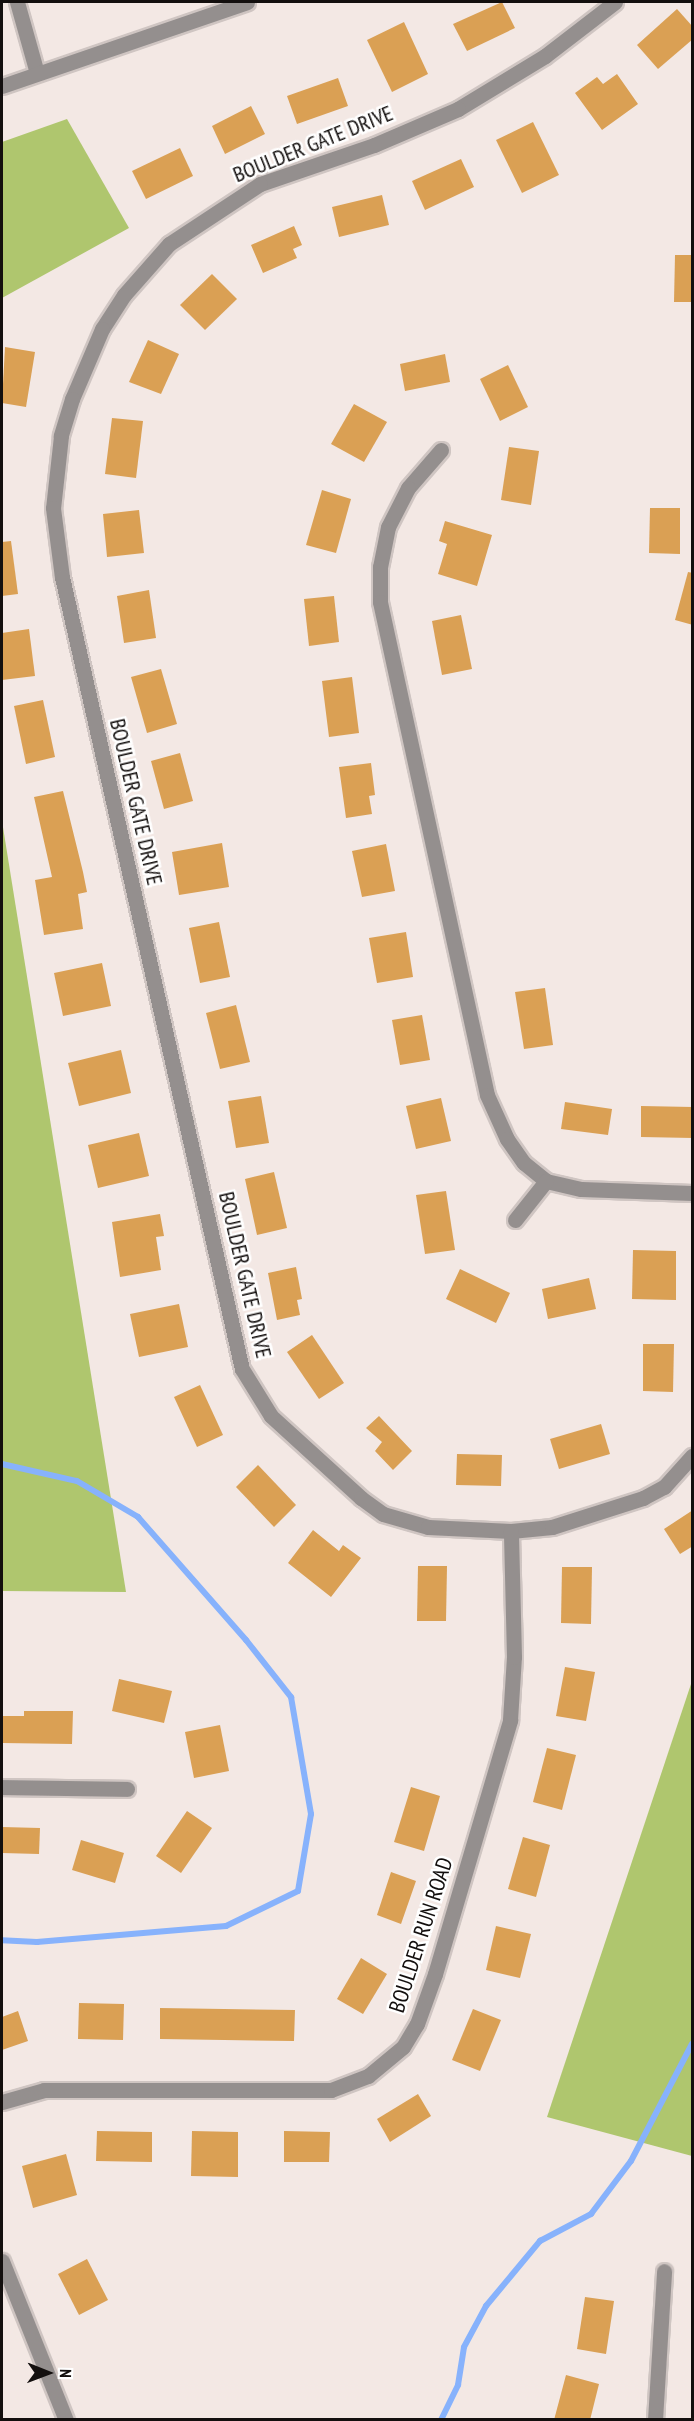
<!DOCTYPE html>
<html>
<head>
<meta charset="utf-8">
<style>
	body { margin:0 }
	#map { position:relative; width:694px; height:2421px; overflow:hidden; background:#f3e8e4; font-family:"PT Sans Narrow",sans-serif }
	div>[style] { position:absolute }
	.forest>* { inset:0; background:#afc66e }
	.stream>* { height:6px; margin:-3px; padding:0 3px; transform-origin:3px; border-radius:3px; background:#87b2fc }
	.building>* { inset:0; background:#daa054 }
	.roads { filter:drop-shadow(2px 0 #cfc5c2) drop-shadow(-2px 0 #cfc5c2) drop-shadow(0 2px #cfc5c2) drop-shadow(0 -2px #cfc5c2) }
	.minor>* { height:15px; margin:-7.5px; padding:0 7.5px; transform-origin:7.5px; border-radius:7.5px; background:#948f8e }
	span { translate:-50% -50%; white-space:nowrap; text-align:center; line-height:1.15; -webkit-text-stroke:5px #fff; paint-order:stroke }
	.street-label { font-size:22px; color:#130f0e }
	.frame { position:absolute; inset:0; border:3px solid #130f0e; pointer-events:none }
	.north { position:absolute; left:18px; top:2343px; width:60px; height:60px; -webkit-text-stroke:4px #fff; paint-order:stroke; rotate:91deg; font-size:16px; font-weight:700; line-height:24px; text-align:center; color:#130f0e }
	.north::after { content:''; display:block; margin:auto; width:21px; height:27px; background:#130f0e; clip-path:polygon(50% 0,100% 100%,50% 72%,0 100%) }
</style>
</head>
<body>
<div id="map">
	<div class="forest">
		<div style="clip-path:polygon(67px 119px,129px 228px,2px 298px,2px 142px)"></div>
		<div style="clip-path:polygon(2px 821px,126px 1592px,2px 1591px)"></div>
		<div style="clip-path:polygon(692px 1681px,692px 2156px,547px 2117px)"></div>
	</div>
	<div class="stream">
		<div style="left:2px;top:1464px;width:77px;rotate:12.8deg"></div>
		<div style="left:77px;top:1481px;width:71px;rotate:30.5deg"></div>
		<div style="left:138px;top:1517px;width:164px;rotate:48.7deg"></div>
		<div style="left:246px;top:1640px;width:73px;rotate:51.7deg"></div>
		<div style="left:291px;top:1697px;width:119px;rotate:80.3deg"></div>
		<div style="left:311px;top:1814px;width:78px;rotate:99.6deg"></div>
		<div style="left:298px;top:1891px;width:80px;rotate:154.1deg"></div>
		<div style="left:226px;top:1926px;width:190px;rotate:175.2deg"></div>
		<div style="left:37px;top:1942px;width:35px;rotate:-177deg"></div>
		<div style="left:441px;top:2420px;width:39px;rotate:-64deg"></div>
		<div style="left:458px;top:2385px;width:38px;rotate:-81deg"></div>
		<div style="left:464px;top:2347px;width:47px;rotate:-61.8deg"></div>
		<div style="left:486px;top:2306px;width:85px;rotate:-50.3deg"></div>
		<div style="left:540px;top:2241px;width:58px;rotate:-27.9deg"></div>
		<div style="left:591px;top:2214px;width:66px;rotate:-53deg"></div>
		<div style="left:631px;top:2161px;width:132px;rotate:-62.5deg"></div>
	</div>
	<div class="building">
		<div style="clip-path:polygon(502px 2px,515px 28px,467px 51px,453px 24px)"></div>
		<div style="clip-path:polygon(677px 9px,693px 27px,693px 39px,658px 69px,637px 45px)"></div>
		<div style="clip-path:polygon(404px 22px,428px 74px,392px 92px,367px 40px)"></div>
		<div style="clip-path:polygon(617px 74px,638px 104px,602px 130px,575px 93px,597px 77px,603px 84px)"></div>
		<div style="clip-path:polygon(338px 78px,348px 106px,297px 124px,287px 96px)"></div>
		<div style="clip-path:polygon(251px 106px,265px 134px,225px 154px,212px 126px)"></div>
		<div style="clip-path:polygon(533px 122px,559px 175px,522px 193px,496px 140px)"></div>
		<div style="clip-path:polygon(180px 148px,193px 176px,146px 199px,132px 171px)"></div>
		<div style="clip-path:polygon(461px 159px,474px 187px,425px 210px,412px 181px)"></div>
		<div style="clip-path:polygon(382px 195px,389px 225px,339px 237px,332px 207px)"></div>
		<div style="clip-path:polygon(294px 226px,302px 245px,293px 249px,297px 258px,263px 273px,251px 245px)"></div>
		<div style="clip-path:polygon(675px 255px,693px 255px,693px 302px,674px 302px)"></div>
		<div style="clip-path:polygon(212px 274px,237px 299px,205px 330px,180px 305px)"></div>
		<div style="clip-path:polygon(148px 340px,179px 354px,161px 394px,129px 382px)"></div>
		<div style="clip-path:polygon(5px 347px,35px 352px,26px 407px,2px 403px)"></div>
		<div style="clip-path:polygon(445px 354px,450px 382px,405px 391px,400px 364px)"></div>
		<div style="clip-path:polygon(508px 365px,528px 407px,500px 421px,480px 379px)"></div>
		<div style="clip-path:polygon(354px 404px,387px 422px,364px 462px,331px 444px)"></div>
		<div style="clip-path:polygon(112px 418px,143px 421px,136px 478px,105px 474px)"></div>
		<div style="clip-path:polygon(509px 447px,539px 451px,531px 505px,501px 500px)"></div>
		<div style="clip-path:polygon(322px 490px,351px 499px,336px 553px,306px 545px)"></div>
		<div style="clip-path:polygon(650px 508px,680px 508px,680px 554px,649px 553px)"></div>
		<div style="clip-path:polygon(139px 510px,144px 553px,107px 557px,103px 514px)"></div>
		<div style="clip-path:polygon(445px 521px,492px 535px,477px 586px,438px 574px,447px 544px,439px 541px)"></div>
		<div style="clip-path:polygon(11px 541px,18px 594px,2px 596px,2px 542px)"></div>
		<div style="clip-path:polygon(688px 572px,693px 573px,693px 625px,675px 620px)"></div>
		<div style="clip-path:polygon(149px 590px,156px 638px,124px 643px,117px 596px)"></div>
		<div style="clip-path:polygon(334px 596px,339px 642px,309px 646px,304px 599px)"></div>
		<div style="clip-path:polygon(461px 615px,472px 669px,442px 675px,432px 621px)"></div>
		<div style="clip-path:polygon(29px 629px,35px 676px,2px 680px,2px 633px)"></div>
		<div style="clip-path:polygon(161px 669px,177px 724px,147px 733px,131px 677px)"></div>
		<div style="clip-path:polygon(352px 677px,359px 733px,329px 737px,322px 681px)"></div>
		<div style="clip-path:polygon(43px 700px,55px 757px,26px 764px,14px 706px)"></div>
		<div style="clip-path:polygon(180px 753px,193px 801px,164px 809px,151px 761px)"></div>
		<div style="clip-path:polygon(371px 763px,375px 795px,369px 796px,372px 814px,346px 818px,339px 767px)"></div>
		<div style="clip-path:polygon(63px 791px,83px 872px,87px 892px,78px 894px,83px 929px,44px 935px,35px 880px,52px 877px,34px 797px)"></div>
		<div style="clip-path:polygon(222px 843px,229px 887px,179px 895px,172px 852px)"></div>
		<div style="clip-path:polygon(386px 844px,395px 891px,362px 897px,352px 851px)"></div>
		<div style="clip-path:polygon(219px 922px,230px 977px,200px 983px,189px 928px)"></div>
		<div style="clip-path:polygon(406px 932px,413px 977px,377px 983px,369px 938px)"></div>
		<div style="clip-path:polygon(102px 963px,111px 1006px,63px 1016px,54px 973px)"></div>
		<div style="clip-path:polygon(545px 988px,553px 1045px,524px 1049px,515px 992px)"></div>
		<div style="clip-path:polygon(236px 1005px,250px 1062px,220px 1069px,206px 1013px)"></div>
		<div style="clip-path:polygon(422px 1015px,430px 1060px,400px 1065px,392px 1020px)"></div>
		<div style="clip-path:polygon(121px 1050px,131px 1093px,79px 1106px,68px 1063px)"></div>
		<div style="clip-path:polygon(261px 1096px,269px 1143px,236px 1148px,228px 1101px)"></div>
		<div style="clip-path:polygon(441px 1098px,451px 1141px,416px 1149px,406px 1106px)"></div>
		<div style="clip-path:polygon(565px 1102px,612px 1109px,608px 1135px,561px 1129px)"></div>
		<div style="clip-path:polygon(641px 1106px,693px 1107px,693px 1138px,641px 1137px)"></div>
		<div style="clip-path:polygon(139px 1133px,149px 1176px,98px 1188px,88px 1145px)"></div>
		<div style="clip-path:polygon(274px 1172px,287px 1228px,257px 1235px,245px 1179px)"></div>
		<div style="clip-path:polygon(446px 1191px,455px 1250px,425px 1254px,416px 1195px)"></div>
		<div style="clip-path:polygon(160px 1214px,164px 1236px,156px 1237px,161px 1270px,120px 1277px,112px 1222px)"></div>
		<div style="clip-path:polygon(633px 1250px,676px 1251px,676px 1300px,632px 1299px)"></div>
		<div style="clip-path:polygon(296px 1267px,302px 1299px,297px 1300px,300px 1315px,277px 1320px,268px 1273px)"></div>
		<div style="clip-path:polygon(460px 1269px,510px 1293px,496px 1323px,446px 1299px)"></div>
		<div style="clip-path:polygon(589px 1278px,596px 1309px,548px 1319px,542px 1289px)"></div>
		<div style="clip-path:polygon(179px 1304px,188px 1347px,139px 1357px,130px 1314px)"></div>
		<div style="clip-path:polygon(312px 1335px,344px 1383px,319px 1399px,287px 1352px)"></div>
		<div style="clip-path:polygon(643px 1344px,674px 1344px,673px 1392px,643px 1391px)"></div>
		<div style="clip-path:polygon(200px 1385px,223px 1435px,197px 1447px,174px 1397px)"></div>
		<div style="clip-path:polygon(379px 1416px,412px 1451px,393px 1470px,375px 1451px,382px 1442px,366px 1428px)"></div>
		<div style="clip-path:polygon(601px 1424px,610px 1454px,559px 1469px,550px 1439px)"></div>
		<div style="clip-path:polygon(457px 1454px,502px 1455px,501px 1486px,456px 1485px)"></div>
		<div style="clip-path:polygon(258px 1465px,296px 1505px,274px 1527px,236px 1487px)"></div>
		<div style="clip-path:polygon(693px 1510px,693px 1546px,680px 1554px,664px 1529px)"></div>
		<div style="clip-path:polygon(313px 1530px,339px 1551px,343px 1545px,361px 1558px,331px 1597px,288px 1563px)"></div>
		<div style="clip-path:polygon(418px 1566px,447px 1566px,446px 1621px,417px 1621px)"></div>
		<div style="clip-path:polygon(562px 1567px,592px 1567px,591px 1624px,561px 1623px)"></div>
		<div style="clip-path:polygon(565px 1667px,595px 1672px,586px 1721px,556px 1716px)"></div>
		<div style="clip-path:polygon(119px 1679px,172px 1691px,164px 1723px,112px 1711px)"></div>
		<div style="clip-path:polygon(24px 1711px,73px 1711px,72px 1744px,2px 1743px,2px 1716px,24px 1716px)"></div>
		<div style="clip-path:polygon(220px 1725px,229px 1771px,194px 1778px,185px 1732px)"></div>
		<div style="clip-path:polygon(547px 1748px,576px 1755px,562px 1810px,533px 1802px)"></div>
		<div style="clip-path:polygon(411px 1787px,440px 1796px,424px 1851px,394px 1842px)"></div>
		<div style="clip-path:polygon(187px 1811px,212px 1828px,181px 1873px,156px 1856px)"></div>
		<div style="clip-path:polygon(2px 1827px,40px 1828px,39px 1854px,2px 1853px)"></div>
		<div style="clip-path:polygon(523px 1837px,550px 1845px,536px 1897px,508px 1889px)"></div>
		<div style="clip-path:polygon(81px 1840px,124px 1853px,115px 1883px,72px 1870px)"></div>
		<div style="clip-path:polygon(391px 1872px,416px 1881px,401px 1924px,377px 1915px)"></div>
		<div style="clip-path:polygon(496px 1926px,531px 1934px,520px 1978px,486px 1970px)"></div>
		<div style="clip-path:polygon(361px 1958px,387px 1974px,363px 2014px,337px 1999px)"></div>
		<div style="clip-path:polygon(79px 2003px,124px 2004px,123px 2040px,78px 2039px)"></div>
		<div style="clip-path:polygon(160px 2008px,295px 2010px,294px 2041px,160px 2039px)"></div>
		<div style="clip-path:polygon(473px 2009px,501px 2020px,480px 2071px,452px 2060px)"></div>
		<div style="clip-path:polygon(18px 2011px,28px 2041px,2px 2050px,2px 2017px)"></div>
		<div style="clip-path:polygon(418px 2094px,431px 2116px,390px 2142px,377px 2119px)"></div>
		<div style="clip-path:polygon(97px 2131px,152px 2132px,152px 2162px,96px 2161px)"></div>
		<div style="clip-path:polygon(192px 2131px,238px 2132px,238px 2177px,191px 2176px)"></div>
		<div style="clip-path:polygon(284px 2131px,330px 2132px,329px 2162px,284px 2162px)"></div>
		<div style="clip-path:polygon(66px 2154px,77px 2195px,33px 2208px,22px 2166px)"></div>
		<div style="clip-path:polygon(87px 2259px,108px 2300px,79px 2315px,58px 2274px)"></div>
		<div style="clip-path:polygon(585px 2297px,614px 2301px,606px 2354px,577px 2349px)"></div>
		<div style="clip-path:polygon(566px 2375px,599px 2384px,590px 2420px,554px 2420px)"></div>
	</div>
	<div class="roads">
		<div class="minor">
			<div style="left:17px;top:2px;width:74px;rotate:74.3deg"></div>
			<div style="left:615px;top:2px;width:88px;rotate:142.4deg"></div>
			<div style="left:545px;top:56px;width:102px;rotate:148.7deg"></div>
			<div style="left:458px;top:109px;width:91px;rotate:156.8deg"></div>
			<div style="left:374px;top:145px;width:120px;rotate:161.1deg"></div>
			<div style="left:260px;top:184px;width:109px;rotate:146.6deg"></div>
			<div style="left:169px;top:244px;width:68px;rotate:131.4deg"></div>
			<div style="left:124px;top:295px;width:40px;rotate:122.9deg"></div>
			<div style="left:102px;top:329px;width:76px;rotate:113.2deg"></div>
			<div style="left:72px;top:399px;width:39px;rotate:107deg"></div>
			<div style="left:61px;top:436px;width:72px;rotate:96.3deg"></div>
			<div style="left:53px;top:508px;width:70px;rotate:82.6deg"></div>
			<div style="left:62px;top:577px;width:812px;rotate:77.2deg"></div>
			<div style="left:242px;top:1369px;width:55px;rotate:58.3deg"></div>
			<div style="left:271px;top:1416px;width:122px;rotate:42.3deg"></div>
			<div style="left:361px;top:1498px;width:27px;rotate:36deg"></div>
			<div style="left:383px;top:1514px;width:47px;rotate:16.1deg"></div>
			<div style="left:428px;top:1527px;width:83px;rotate:2.8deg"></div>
			<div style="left:511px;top:1531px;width:41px;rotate:-5.6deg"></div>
			<div style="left:552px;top:1527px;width:96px;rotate:-17.7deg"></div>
			<div style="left:643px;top:1498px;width:24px;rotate:-28deg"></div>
			<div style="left:664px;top:1487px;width:42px;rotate:-47.9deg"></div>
			<div style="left:2px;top:86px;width:259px;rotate:-18.9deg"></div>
			<div style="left:441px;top:450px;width:50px;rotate:131deg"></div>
			<div style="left:408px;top:488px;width:44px;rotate:117.1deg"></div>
			<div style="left:388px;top:527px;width:41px;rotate:101.3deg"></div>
			<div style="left:380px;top:567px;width:35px;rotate:90deg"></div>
			<div style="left:380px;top:602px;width:504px;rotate:77.75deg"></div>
			<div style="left:487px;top:1095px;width:48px;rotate:65.6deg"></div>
			<div style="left:507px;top:1139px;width:29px;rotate:55deg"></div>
			<div style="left:524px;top:1163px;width:28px;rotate:39deg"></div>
			<div style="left:546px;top:1181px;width:36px;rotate:13deg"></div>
			<div style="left:581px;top:1189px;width:111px;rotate:2.1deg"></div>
			<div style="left:515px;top:1220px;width:50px;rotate:-51.5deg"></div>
			<div style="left:2px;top:1787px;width:125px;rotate:0.9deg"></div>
			<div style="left:2px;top:2102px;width:44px;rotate:-15.9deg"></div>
			<div style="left:44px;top:2090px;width:287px"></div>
			<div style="left:331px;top:2090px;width:40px;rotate:-21deg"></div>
			<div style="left:368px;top:2076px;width:45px;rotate:-39.6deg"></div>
			<div style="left:403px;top:2047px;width:27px;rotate:-59deg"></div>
			<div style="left:417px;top:2024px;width:53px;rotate:-70.2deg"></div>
			<div style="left:435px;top:1974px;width:265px;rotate:-73.5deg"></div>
			<div style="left:510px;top:1720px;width:63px;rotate:-86.4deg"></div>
			<div style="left:514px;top:1657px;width:126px;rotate:-91.4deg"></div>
			<div style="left:2px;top:2261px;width:171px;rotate:68.1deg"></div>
			<div style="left:655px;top:2420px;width:149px;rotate:-86.5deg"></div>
		</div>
	</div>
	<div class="street-label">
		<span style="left:313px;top:144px;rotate:-22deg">BOULDER GATE DRIVE</span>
		<span style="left:136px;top:802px;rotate:77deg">BOULDER GATE DRIVE</span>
		<span style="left:245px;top:1275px;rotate:77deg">BOULDER GATE DRIVE</span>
		<span style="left:421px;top:1935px;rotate:-72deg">BOULDER RUN ROAD</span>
	</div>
	<div class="frame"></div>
	<div class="north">N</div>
</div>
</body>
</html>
